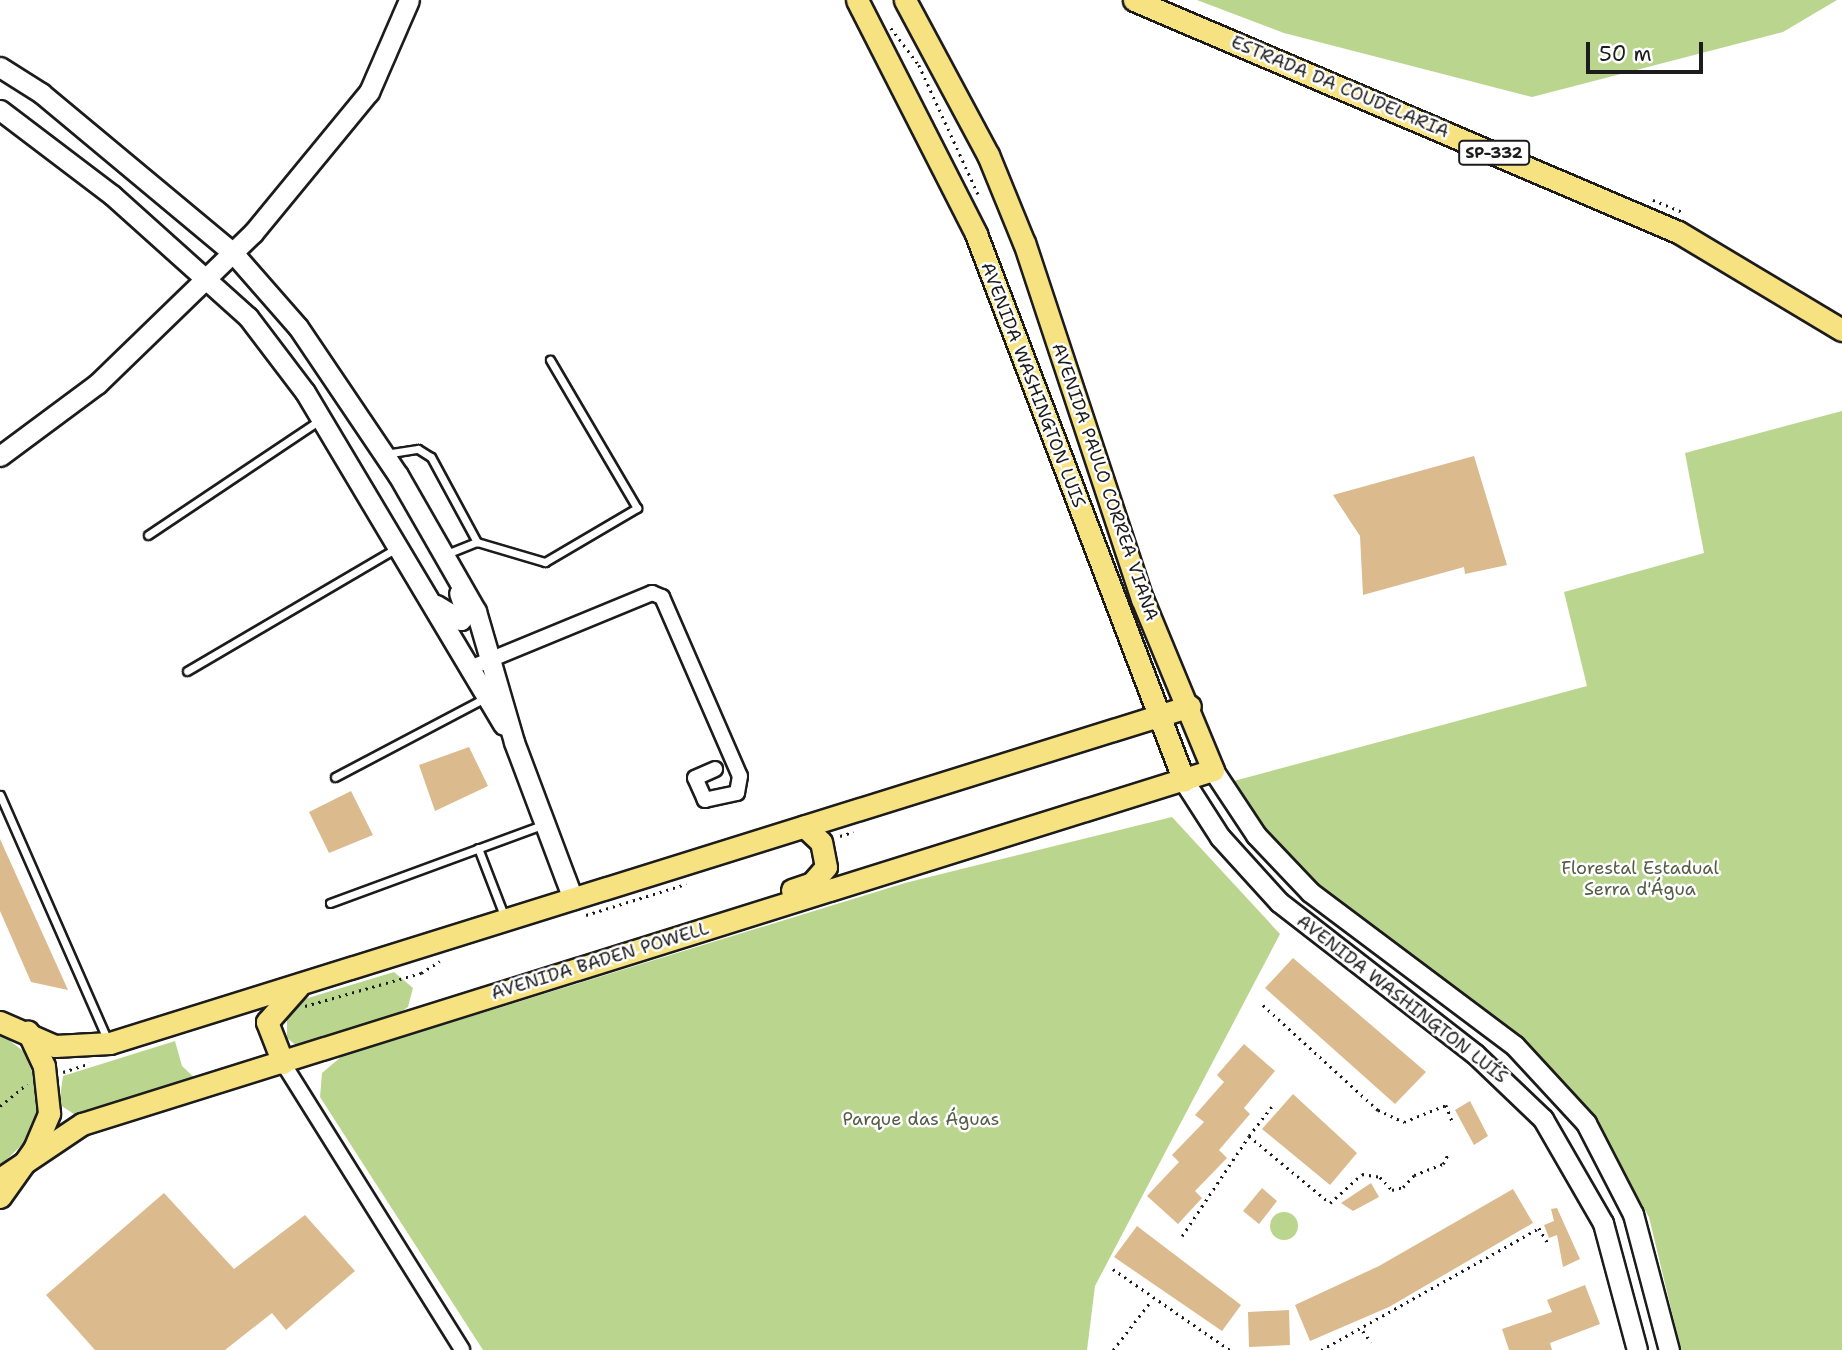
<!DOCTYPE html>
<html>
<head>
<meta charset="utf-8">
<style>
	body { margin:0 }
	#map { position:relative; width:1842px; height:1350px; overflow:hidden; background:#fff; font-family:"Shantell Sans",sans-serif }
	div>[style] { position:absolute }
	.green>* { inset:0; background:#bad68e }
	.round { border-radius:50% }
	.building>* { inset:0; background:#dbba8e }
	.path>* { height:2.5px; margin-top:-1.25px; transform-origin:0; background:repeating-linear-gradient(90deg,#1c1c1c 0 2px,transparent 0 7px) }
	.roads { filter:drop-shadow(2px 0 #1c1c1c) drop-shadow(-2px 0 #1c1c1c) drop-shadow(0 2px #1c1c1c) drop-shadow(0 -2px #1c1c1c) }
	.lane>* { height:7px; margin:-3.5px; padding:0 3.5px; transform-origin:3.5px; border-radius:3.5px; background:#fff }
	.street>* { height:14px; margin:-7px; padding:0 7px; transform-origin:7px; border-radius:7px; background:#fff }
	.secondary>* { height:19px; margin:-9.5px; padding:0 9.5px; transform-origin:9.5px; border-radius:9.5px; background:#fff }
	.primary>* { height:21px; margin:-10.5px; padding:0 10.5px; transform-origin:10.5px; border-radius:10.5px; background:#f6e281 }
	span { translate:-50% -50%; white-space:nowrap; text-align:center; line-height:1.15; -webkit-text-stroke:5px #fff; paint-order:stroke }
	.shield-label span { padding:2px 5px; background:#fff; border:2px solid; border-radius:5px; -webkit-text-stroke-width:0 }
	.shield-label { font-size:16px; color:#1c1c1c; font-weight:700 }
	.street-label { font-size:18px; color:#1c1c1c }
	.park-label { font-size:18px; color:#535d44 }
	.scale { position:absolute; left:1586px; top:42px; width:117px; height:32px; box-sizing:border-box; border:4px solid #1c1c1c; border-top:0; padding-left:9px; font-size:21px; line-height:24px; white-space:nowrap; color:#1c1c1c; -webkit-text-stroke:5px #fff; paint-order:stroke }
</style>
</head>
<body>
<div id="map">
	<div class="green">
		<div style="clip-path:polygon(1197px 0,1837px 0,1783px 32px,1532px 97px,1284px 33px)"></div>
		<div style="clip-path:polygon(1842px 411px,1842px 1350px,1681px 1350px,1649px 1217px,1598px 1129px,1289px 860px,1230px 782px,1587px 686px,1564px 592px,1704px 553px,1685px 453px)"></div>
		<div style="clip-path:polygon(1172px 817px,1280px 934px,1095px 1286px,1087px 1350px,483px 1350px,320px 1097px,322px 1073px,342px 1056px,905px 883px)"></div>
		<div style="clip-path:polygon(394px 972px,413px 988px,408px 1007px,391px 1019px,297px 1046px,287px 1038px,287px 1009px,298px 1001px)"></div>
		<div style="clip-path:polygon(0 1033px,23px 1051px,41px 1093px,32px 1135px,0 1166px)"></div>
		<div style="clip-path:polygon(175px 1041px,182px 1066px,199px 1082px,78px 1117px,59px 1104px,63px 1076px)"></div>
		<div class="round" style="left:1270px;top:1212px;width:28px;height:28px"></div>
	</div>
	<div class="building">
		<div style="clip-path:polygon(1474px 456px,1507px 565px,1465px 574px,1464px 567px,1363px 595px,1360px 536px,1333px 495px)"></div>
		<div style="clip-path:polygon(469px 747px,488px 786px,435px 811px,419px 765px)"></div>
		<div style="clip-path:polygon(351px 791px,373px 835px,329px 853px,309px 812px)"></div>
		<div style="clip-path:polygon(0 839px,68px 990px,31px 982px,0 911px)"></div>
		<div style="clip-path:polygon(1293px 958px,1426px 1072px,1395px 1104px,1265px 988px)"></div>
		<div style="clip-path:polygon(1244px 1044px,1275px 1071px,1244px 1108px,1250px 1114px,1219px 1150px,1227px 1158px,1195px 1191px,1202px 1198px,1178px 1224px,1147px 1196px,1179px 1162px,1172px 1155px,1204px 1122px,1195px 1115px,1224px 1082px,1217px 1075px)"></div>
		<div style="clip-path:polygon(1293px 1094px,1357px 1153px,1330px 1185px,1262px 1129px)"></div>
		<div style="clip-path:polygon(1470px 1101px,1488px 1136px,1474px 1145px,1455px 1110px)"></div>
		<div style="clip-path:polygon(1371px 1183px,1379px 1197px,1353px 1211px,1341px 1203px)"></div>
		<div style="clip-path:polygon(1262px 1188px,1277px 1201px,1259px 1224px,1243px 1211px)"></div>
		<div style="clip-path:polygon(1513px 1189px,1533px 1223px,1389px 1307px,1310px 1341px,1295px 1305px,1379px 1266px)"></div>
		<div style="clip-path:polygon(164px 1193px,234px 1269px,305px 1215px,355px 1271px,286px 1330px,272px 1313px,225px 1350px,95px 1350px,46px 1295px)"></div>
		<div style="clip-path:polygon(1557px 1208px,1580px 1259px,1563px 1267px,1557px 1235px,1549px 1238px,1544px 1225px,1554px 1221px,1551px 1209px)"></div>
		<div style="clip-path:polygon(1137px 1226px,1241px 1305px,1222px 1331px,1114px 1257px)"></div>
		<div style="clip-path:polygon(1585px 1285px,1600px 1324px,1550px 1343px,1552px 1350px,1509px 1350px,1502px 1329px,1552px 1312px,1547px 1300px)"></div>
		<div style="clip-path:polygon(1289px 1310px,1290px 1345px,1249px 1347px,1248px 1312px)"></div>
	</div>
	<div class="path">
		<div style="left:891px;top:28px;width:46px;rotate:52.9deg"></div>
		<div style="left:919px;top:65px;width:142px;rotate:65.4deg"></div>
		<div style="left:1653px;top:200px;width:31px;rotate:22deg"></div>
		<div style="left:840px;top:836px;width:14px;rotate:-17deg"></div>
		<div style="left:586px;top:915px;width:105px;rotate:-17.2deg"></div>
		<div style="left:1263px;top:1005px;width:156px;rotate:42.4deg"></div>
		<div style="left:1378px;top:1110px;width:29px;rotate:25deg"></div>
		<div style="left:1404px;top:1122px;width:45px;rotate:-22deg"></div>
		<div style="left:1446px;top:1105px;width:19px;rotate:69deg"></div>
		<div style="left:305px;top:1006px;width:121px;rotate:-15.9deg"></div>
		<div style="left:421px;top:973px;width:22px;rotate:-32deg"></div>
		<div style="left:63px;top:1072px;width:28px;rotate:-18deg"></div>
		<div style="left:0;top:1106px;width:35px;rotate:-39deg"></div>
		<div style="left:1272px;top:1107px;width:37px;rotate:128deg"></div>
		<div style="left:1249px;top:1136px;width:105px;rotate:39.6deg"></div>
		<div style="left:1330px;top:1203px;width:43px;rotate:-42.2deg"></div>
		<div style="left:1362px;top:1174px;width:18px;rotate:9deg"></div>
		<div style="left:1380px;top:1177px;width:18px;rotate:47deg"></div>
		<div style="left:1392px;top:1190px;width:11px;rotate:-15deg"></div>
		<div style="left:1403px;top:1187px;width:16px;rotate:-47deg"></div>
		<div style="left:1414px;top:1175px;width:31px;rotate:-21deg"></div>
		<div style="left:1443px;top:1164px;width:13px;rotate:-63deg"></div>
		<div style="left:1182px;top:1236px;width:120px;rotate:-56.2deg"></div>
		<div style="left:1113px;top:1269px;width:142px;rotate:34.7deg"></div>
		<div style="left:1363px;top:1331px;width:14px;rotate:54deg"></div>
		<div style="left:1113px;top:1350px;width:62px;rotate:-52.2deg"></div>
		<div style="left:1321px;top:1350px;width:250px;rotate:-29.2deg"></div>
		<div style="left:1539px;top:1228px;width:17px;rotate:59deg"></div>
	</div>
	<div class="roads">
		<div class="lane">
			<div style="left:385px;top:454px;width:33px;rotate:-9deg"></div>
			<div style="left:418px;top:449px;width:15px;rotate:32deg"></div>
			<div style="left:431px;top:457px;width:97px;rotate:61.6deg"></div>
			<div style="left:148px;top:535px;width:207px;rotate:-33.8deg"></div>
			<div style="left:477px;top:542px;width:71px;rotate:16.4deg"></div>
			<div style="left:545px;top:562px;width:107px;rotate:-30.4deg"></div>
			<div style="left:637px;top:508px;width:172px;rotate:-120.4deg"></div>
			<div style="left:444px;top:555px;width:35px;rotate:-22deg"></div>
			<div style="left:187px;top:671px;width:243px;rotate:-30.4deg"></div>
			<div style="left:335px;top:777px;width:170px;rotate:-27.8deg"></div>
			<div style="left:0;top:795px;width:269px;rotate:66.3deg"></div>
			<div style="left:478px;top:848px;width:75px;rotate:68.9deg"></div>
			<div style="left:330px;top:903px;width:226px;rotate:-20.2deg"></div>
		</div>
		<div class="street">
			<div style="left:470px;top:668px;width:197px;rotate:-22.4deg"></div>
			<div style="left:652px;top:593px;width:11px;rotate:22deg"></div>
			<div style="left:662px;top:597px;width:195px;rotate:66.5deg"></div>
			<div style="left:740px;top:776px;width:17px;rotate:100deg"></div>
			<div style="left:737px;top:793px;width:33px;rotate:168deg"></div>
			<div style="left:705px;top:800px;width:24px;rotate:-114deg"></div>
			<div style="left:695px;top:778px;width:22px;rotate:-24deg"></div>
			<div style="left:283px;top:1063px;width:338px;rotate:58deg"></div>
		</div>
		<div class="secondary">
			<div style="left:0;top:67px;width:49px;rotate:32.4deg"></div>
			<div style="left:41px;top:93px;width:251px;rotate:39.8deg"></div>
			<div style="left:234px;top:254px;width:97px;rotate:48.8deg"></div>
			<div style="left:298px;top:327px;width:179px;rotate:56deg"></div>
			<div style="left:398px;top:475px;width:157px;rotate:60.2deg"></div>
			<div style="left:476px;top:611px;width:136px;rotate:73.8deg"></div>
			<div style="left:514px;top:742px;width:168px;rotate:69.4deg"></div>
			<div style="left:0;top:110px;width:141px;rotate:37.2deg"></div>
			<div style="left:112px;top:195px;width:183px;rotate:41.9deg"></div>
			<div style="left:248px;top:317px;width:94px;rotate:52.8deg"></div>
			<div style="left:305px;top:392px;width:387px;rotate:59.2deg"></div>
			<div style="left:0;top:456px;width:121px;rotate:-36.6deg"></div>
			<div style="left:97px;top:384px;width:217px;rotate:-44.1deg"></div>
			<div style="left:253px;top:233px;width:183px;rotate:-50.6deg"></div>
			<div style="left:369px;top:92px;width:100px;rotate:-66.5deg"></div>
			<div style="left:436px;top:605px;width:29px;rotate:31deg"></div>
			<div style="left:461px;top:620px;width:9px;rotate:-54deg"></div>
			<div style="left:466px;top:613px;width:21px;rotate:-109deg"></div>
			<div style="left:1213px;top:770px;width:78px;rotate:56.5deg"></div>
			<div style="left:1256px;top:835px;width:79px;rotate:46.5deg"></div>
			<div style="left:1310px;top:892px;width:256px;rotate:36.9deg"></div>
			<div style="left:1515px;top:1046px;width:105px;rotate:47.3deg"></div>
			<div style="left:1586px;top:1123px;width:102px;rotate:62.7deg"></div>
			<div style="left:1633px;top:1214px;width:141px;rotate:75.2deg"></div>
			<div style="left:1184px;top:781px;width:67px;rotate:57.3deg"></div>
			<div style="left:1220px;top:837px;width:88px;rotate:47.8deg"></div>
			<div style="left:1279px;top:902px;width:248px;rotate:37.8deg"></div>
			<div style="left:1475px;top:1054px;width:94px;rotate:43.7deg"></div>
			<div style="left:1543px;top:1119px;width:120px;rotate:60deg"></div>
			<div style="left:1603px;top:1223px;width:131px;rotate:75deg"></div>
		</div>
		<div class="primary">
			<div style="left:857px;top:0;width:263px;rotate:63deg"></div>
			<div style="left:976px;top:234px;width:585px;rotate:69.18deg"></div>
			<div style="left:1134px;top:0;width:591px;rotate:23.1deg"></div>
			<div style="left:1678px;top:232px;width:191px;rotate:30.9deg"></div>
			<div style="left:792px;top:890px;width:21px;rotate:-19deg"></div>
			<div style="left:812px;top:883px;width:21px;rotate:-49deg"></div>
			<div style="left:826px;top:867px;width:25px;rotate:-101deg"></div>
			<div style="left:821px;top:842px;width:23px;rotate:-137deg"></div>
			<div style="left:0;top:1022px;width:60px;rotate:23.6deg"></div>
			<div style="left:55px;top:1046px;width:55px;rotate:-3.1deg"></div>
			<div style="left:110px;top:1043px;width:1131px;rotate:-17.33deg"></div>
			<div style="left:283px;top:1063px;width:44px;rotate:-111.3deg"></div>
			<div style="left:267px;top:1022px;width:47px;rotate:-48.5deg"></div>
			<div style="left:0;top:1179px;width:99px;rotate:-33.9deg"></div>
			<div style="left:82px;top:1124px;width:1185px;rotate:-17.38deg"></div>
			<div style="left:1213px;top:770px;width:185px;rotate:-112.5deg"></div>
			<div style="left:1142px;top:599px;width:375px;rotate:-108.3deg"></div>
			<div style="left:1024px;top:243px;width:95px;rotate:-112.2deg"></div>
			<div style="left:988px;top:155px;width:176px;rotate:-118.2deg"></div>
			<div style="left:0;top:1197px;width:59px;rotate:-54.7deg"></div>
			<div style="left:34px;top:1149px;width:39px;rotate:-67deg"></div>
			<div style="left:49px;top:1113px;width:47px;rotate:-96.1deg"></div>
			<div style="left:44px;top:1066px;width:38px;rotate:-115deg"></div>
		</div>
	</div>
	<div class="shield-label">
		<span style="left:1494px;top:153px">SP-332</span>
	</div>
	<div class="street-label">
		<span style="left:1340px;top:87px;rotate:23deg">ESTRADA DA COUDELARIA</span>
		<span style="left:1033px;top:385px;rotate:69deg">AVENIDA WASHINGTON LUIS</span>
		<span style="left:1105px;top:482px;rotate:71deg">AVENIDA PAULO CORREA VIANA</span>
		<span style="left:600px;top:961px;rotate:-17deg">AVENIDA BADEN POWELL</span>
		<span style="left:1402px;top:999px;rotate:38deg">AVENIDA WASHINGTON LUÍS</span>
	</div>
	<div class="park-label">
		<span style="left:1640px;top:879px">Florestal Estadual<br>Serra d'Água</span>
		<span style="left:921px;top:1119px">Parque das Águas</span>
	</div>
	<div class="scale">50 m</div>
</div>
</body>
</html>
